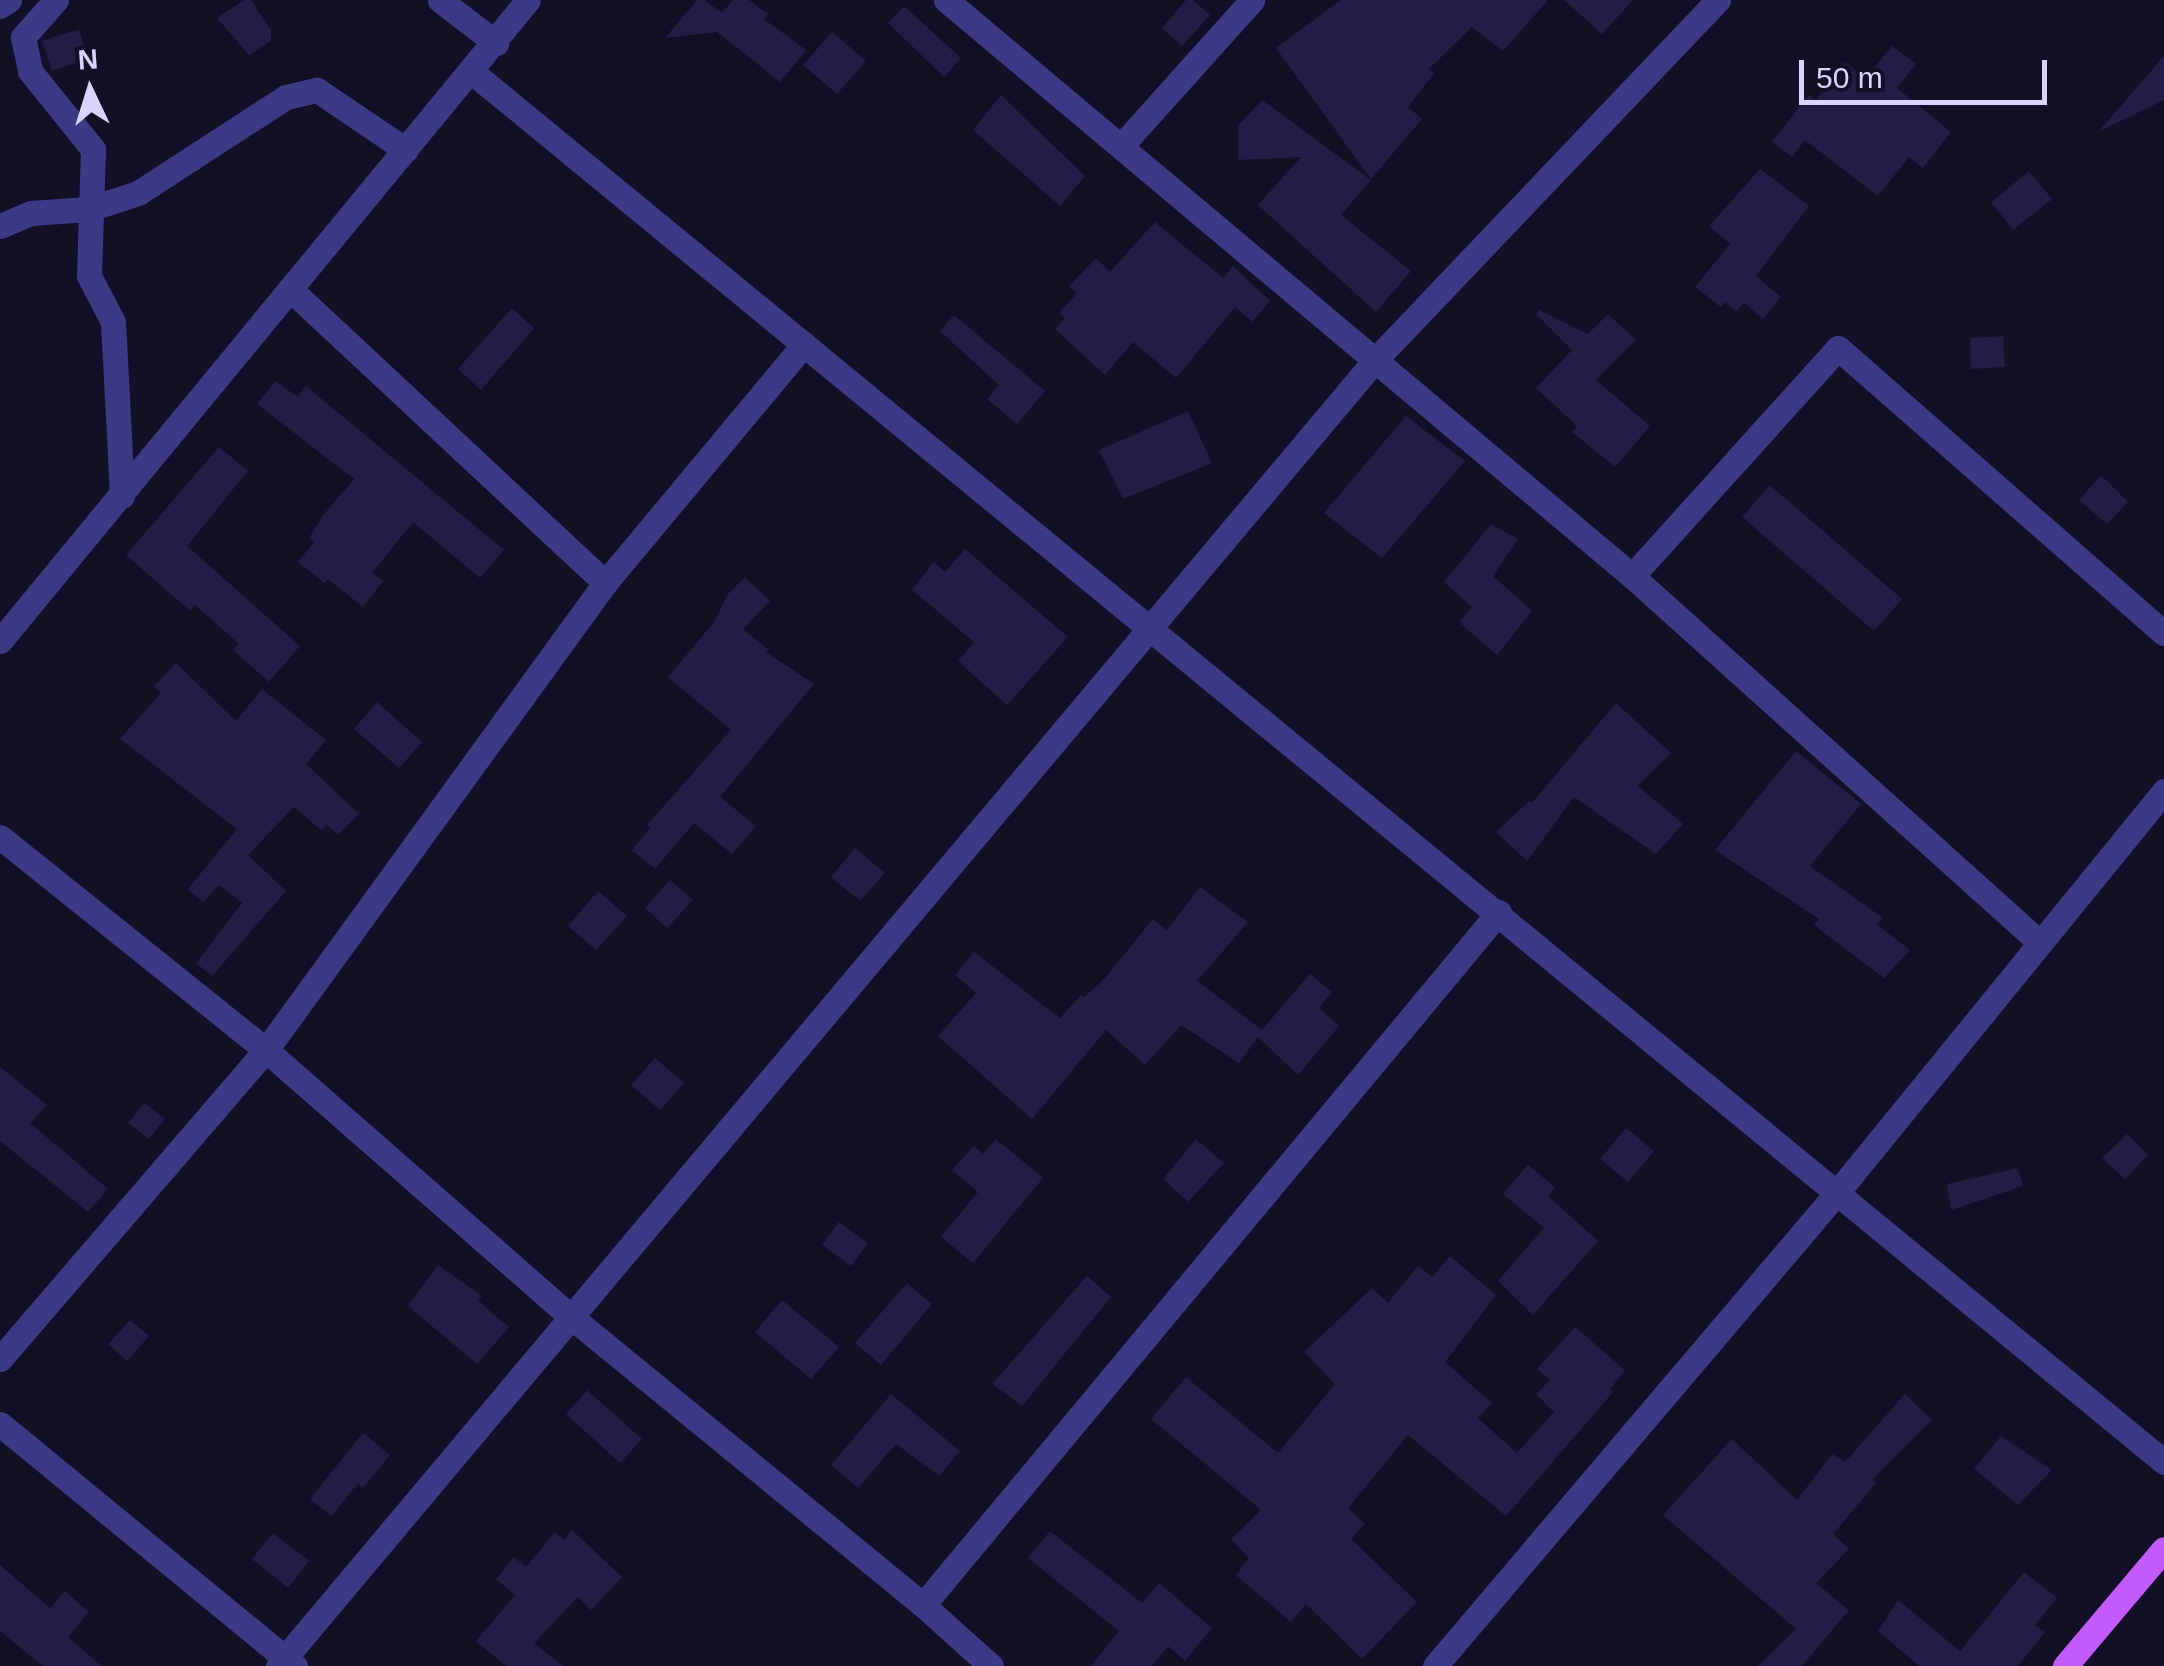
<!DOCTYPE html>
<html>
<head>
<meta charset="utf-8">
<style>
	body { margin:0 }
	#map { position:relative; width:2164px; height:1666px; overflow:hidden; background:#130f26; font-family:Arial,sans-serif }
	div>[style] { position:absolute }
	.building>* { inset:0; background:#241b47 }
	.street>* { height:25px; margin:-12.5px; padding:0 12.5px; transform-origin:12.5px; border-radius:12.5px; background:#3d3a85 }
	.primary>* { height:25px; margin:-12.5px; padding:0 12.5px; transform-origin:12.5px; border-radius:12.5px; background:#c25bff }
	span { translate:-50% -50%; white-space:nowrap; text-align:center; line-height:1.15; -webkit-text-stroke:8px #130f26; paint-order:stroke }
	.north { position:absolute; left:40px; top:40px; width:100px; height:100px; -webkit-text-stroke:8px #130f26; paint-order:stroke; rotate:356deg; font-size:28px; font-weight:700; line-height:40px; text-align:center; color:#d9d4ff }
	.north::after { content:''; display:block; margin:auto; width:35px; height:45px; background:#d9d4ff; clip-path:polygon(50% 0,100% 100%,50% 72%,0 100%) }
	.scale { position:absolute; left:1799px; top:60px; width:248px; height:45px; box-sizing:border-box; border:5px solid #d9d4ff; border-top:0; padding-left:12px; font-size:30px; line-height:35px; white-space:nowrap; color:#d9d4ff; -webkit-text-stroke:8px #130f26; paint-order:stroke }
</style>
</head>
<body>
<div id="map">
	<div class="building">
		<div style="clip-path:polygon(244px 0,251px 0,271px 30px,271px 41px,249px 55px,217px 18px)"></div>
		<div style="clip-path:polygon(697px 0,704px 0,722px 13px,733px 0,749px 0,768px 14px,764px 19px,806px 50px,780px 82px,717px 32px,665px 38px)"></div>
		<div style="clip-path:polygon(1186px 0,1193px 0,1210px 15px,1182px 46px,1162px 28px)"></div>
		<div style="clip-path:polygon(1341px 0,1548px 0,1503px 51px,1472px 27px,1429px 69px,1434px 73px,1408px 107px,1422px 119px,1371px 179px,1276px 48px)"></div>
		<div style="clip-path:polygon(1564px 0,1633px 0,1602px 34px)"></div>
		<div style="clip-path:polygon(904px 6px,961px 58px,944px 77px,888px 23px)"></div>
		<div style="clip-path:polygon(79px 29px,88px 59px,52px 71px,42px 41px)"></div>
		<div style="clip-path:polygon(832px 32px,866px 61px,837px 94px,803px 65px)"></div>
		<div style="clip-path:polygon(1892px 46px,1916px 64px,1897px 88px,1951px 132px,1923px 168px,1909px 157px,1878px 196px,1805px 140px,1792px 157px,1772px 142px,1809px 95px,1816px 100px,1845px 62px,1866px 78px)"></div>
		<div style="clip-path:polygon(2164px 56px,2164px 100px,2098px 132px)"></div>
		<div style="clip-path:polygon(1001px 95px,1085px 176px,1060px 206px,973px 130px)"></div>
		<div style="clip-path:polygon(1262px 100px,1371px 180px,1341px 215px,1411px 271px,1376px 312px,1258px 205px,1301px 157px,1238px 160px,1238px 126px)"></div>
		<div style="clip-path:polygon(1760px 169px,1809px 206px,1756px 276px,1781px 297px,1763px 319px,1744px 303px,1736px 311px,1725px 302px,1721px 307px,1695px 287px,1730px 244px,1709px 226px)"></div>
		<div style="clip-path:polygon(2029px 171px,2052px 199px,2013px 230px,1991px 202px)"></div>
		<div style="clip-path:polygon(1155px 222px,1223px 278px,1233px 266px,1270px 301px,1252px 322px,1235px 307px,1176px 378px,1133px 342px,1105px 375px,1055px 329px,1065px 318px,1059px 313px,1077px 293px,1069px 286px,1096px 258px,1110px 272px)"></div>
		<div style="clip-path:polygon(512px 308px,534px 328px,481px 390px,458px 369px)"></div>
		<div style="clip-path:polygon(1539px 310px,1588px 334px,1608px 314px,1636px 340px,1596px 380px,1650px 426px,1615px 467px,1572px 432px,1577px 426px,1536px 388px,1572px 350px,1536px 314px)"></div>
		<div style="clip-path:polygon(954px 315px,1045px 391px,1017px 424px,987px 399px,999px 385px,940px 331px)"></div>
		<div style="clip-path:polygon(2003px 336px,2005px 367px,1971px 369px,1970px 338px)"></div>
		<div style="clip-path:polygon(275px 381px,298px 397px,306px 386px,504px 550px,480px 578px,413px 522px,372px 573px,383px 581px,363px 607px,328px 579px,324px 583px,298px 562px,314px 542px,309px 538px,324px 514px,354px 479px,257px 404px)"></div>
		<div style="clip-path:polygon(1188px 411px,1212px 463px,1123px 499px,1099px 450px)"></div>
		<div style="clip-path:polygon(1406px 416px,1465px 461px,1382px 558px,1324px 513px)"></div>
		<div style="clip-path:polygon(219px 447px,248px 471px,187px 546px,300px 646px,269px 682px,233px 650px,239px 644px,195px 605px,190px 611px,126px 555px)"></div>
		<div style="clip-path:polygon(2101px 475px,2128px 502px,2107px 524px,2079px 500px)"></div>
		<div style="clip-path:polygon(1770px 485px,1902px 599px,1874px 631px,1742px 517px)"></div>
		<div style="clip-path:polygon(1491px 524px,1518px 539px,1493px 576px,1532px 611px,1497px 655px,1459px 622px,1472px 607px,1444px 582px)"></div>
		<div style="clip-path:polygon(965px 549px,1068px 637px,1007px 705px,958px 661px,974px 642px,912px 590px,934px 562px,945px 572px)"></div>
		<div style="clip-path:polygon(745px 577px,770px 601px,743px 629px,768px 649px,766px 652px,814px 684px,720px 797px,756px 826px,732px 854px,694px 823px,655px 869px,632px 850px,650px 828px,647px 825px,731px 730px,668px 677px,715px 621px,727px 595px)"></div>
		<div style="clip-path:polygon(176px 663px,236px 721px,262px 689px,326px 740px,306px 764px,359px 814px,338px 835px,327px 825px,321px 830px,294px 807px,248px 855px,286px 891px,212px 976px,196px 963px,242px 903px,219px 885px,203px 902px,188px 889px,237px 829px,120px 739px,161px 693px,154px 686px)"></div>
		<div style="clip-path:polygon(377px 702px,422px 742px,399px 768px,354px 729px)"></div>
		<div style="clip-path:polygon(1616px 703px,1671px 753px,1638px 786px,1683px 824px,1656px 854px,1574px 797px,1527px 861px,1496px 832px,1529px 801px,1532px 803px)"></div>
		<div style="clip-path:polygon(1796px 751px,1861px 804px,1810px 866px,1883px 918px,1877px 925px,1910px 950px,1884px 978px,1814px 925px,1819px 919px,1715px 850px)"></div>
		<div style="clip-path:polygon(855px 848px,885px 873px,860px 901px,831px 877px)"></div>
		<div style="clip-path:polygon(670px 880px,693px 900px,667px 928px,645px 908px)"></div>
		<div style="clip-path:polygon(1200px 887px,1248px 922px,1197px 981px,1262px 1030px,1310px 974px,1332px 992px,1319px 1008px,1339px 1026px,1298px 1075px,1258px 1037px,1239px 1063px,1181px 1025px,1145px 1065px,1106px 1030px,1032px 1119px,938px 1036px,976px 993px,955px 975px,974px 952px,1060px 1018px,1081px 995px,1084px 997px,1105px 978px,1153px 919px,1167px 930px)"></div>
		<div style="clip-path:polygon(598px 891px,627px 916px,596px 950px,568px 926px)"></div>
		<div style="clip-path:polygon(655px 1058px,684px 1083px,660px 1110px,631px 1085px)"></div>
		<div style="clip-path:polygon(0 1067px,47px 1105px,30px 1123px,108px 1189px,88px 1212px,0 1141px)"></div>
		<div style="clip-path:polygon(144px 1103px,165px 1119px,149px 1139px,128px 1123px)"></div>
		<div style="clip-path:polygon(1626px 1128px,1654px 1151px,1628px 1182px,1600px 1159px)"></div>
		<div style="clip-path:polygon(2127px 1134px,2148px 1155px,2125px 1179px,2102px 1158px)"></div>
		<div style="clip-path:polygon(996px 1139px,1043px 1178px,973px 1263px,941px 1237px,978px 1192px,952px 1170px,974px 1146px,983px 1154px)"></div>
		<div style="clip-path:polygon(1196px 1139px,1224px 1163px,1188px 1202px,1163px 1179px)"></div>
		<div style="clip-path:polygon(1528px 1165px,1555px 1187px,1548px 1196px,1598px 1241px,1533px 1315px,1498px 1281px,1544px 1228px,1503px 1194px)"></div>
		<div style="clip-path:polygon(2018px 1168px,2023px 1186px,1951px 1210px,1947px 1184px)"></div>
		<div style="clip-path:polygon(839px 1222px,868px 1243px,851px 1266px,822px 1245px)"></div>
		<div style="clip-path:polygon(1450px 1256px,1496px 1295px,1445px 1362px,1492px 1403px,1478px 1418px,1517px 1453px,1554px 1412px,1536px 1394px,1550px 1380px,1537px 1369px,1575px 1327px,1625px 1370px,1610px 1389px,1613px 1392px,1506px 1516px,1408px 1435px,1348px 1508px,1365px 1524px,1351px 1539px,1417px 1602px,1362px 1659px,1306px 1604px,1291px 1622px,1236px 1575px,1249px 1558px,1231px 1539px,1261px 1510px,1151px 1419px,1186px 1377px,1278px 1453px,1335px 1384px,1304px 1352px,1372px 1288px,1388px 1303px,1418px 1266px,1432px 1277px)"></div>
		<div style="clip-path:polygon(438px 1265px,482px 1296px,478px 1301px,509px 1327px,477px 1364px,408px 1306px)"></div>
		<div style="clip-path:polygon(1087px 1276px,1111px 1297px,1022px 1406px,992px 1384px)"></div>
		<div style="clip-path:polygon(907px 1283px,932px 1304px,881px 1365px,855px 1343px)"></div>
		<div style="clip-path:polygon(782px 1300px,839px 1347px,811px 1379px,755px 1332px)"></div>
		<div style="clip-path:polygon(130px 1320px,149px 1336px,127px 1361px,108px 1344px)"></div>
		<div style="clip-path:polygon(587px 1390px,642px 1439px,620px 1463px,566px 1414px)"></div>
		<div style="clip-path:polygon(891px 1394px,960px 1451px,939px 1476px,896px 1444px,858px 1488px,831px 1465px)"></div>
		<div style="clip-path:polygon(1905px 1394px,1932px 1420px,1873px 1479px,1877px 1482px,1833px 1534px,1849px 1549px,1816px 1583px,1849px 1610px,1802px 1666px,1758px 1666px,1796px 1629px,1663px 1515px,1732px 1439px,1797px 1500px,1832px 1454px,1845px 1462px)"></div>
		<div style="clip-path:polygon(363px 1433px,390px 1455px,363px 1488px,358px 1483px,332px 1516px,310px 1499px)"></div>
		<div style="clip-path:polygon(2001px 1436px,2052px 1470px,2018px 1505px,1974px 1469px)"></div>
		<div style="clip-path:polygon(572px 1530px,622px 1577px,591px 1610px,578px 1597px,534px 1643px,563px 1666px,506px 1666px,476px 1641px,515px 1595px,496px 1579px,514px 1557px,526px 1567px,555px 1532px,564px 1540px)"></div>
		<div style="clip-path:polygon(1050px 1531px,1142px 1603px,1159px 1583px,1212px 1628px,1185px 1661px,1168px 1646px,1152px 1666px,1091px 1666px,1119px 1631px,1028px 1558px)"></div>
		<div style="clip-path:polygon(273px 1533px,309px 1561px,288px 1588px,252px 1559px)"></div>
		<div style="clip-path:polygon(0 1565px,50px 1608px,65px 1591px,89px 1612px,68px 1637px,101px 1666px,43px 1666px,0 1631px)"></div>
		<div style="clip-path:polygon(2024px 1572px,2057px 1598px,2035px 1625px,2045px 1632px,2018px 1666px,1919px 1666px,1878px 1631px,1898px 1600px,1960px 1651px)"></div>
	</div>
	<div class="street">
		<div style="left:56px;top:0;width:50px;rotate:131.7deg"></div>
		<div style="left:23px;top:37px;width:35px;rotate:78deg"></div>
		<div style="left:30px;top:71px;width:100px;rotate:51.1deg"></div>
		<div style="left:93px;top:149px;width:127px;rotate:91.8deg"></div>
		<div style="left:89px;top:276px;width:52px;rotate:62.4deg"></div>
		<div style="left:113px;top:322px;width:174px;rotate:87deg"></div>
		<div style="left:440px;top:0;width:71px;rotate:37.5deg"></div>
		<div style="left:946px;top:0;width:896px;rotate:40.02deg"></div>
		<div style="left:1632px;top:576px;width:546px;rotate:41.96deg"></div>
		<div style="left:0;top:6px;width:11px;rotate:-34deg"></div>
		<div style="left:472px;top:72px;width:2190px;rotate:39.4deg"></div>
		<div style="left:1122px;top:145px;width:195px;rotate:-48.1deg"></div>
		<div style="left:0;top:226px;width:34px;rotate:-23deg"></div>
		<div style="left:31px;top:213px;width:58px;rotate:-3.9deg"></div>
		<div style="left:89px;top:209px;width:52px;rotate:-18.1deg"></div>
		<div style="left:138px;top:193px;width:176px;rotate:-33deg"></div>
		<div style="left:286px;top:97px;width:32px;rotate:-13deg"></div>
		<div style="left:317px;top:90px;width:107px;rotate:34deg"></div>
		<div style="left:290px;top:289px;width:431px;rotate:43deg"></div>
		<div style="left:1632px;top:576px;width:307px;rotate:-47.9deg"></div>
		<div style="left:1838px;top:348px;width:433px;rotate:41.2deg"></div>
		<div style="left:0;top:641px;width:830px;rotate:-50.52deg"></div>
		<div style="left:0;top:837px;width:341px;rotate:38.7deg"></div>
		<div style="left:266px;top:1050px;width:404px;rotate:41.2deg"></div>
		<div style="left:570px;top:1316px;width:456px;rotate:39.3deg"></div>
		<div style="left:923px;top:1605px;width:91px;rotate:41.9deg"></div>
		<div style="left:0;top:1359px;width:408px;rotate:-49.3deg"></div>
		<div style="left:266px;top:1050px;width:577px;rotate:-54.02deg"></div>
		<div style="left:605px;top:583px;width:311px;rotate:-50.2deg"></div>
		<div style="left:0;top:1424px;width:382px;rotate:39.4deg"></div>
		<div style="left:923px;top:1605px;width:901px;rotate:-50.27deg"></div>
		<div style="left:278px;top:1666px;width:1707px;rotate:-49.97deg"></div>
		<div style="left:1376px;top:359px;width:496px;rotate:-46.4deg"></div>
		<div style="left:1435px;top:1666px;width:618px;rotate:-49.66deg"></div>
		<div style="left:1835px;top:1195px;width:521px;rotate:-50.84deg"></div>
	</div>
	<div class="primary">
		<div style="left:2065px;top:1666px;width:153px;rotate:-49.8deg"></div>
	</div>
	<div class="north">N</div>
	<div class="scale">50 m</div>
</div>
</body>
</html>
